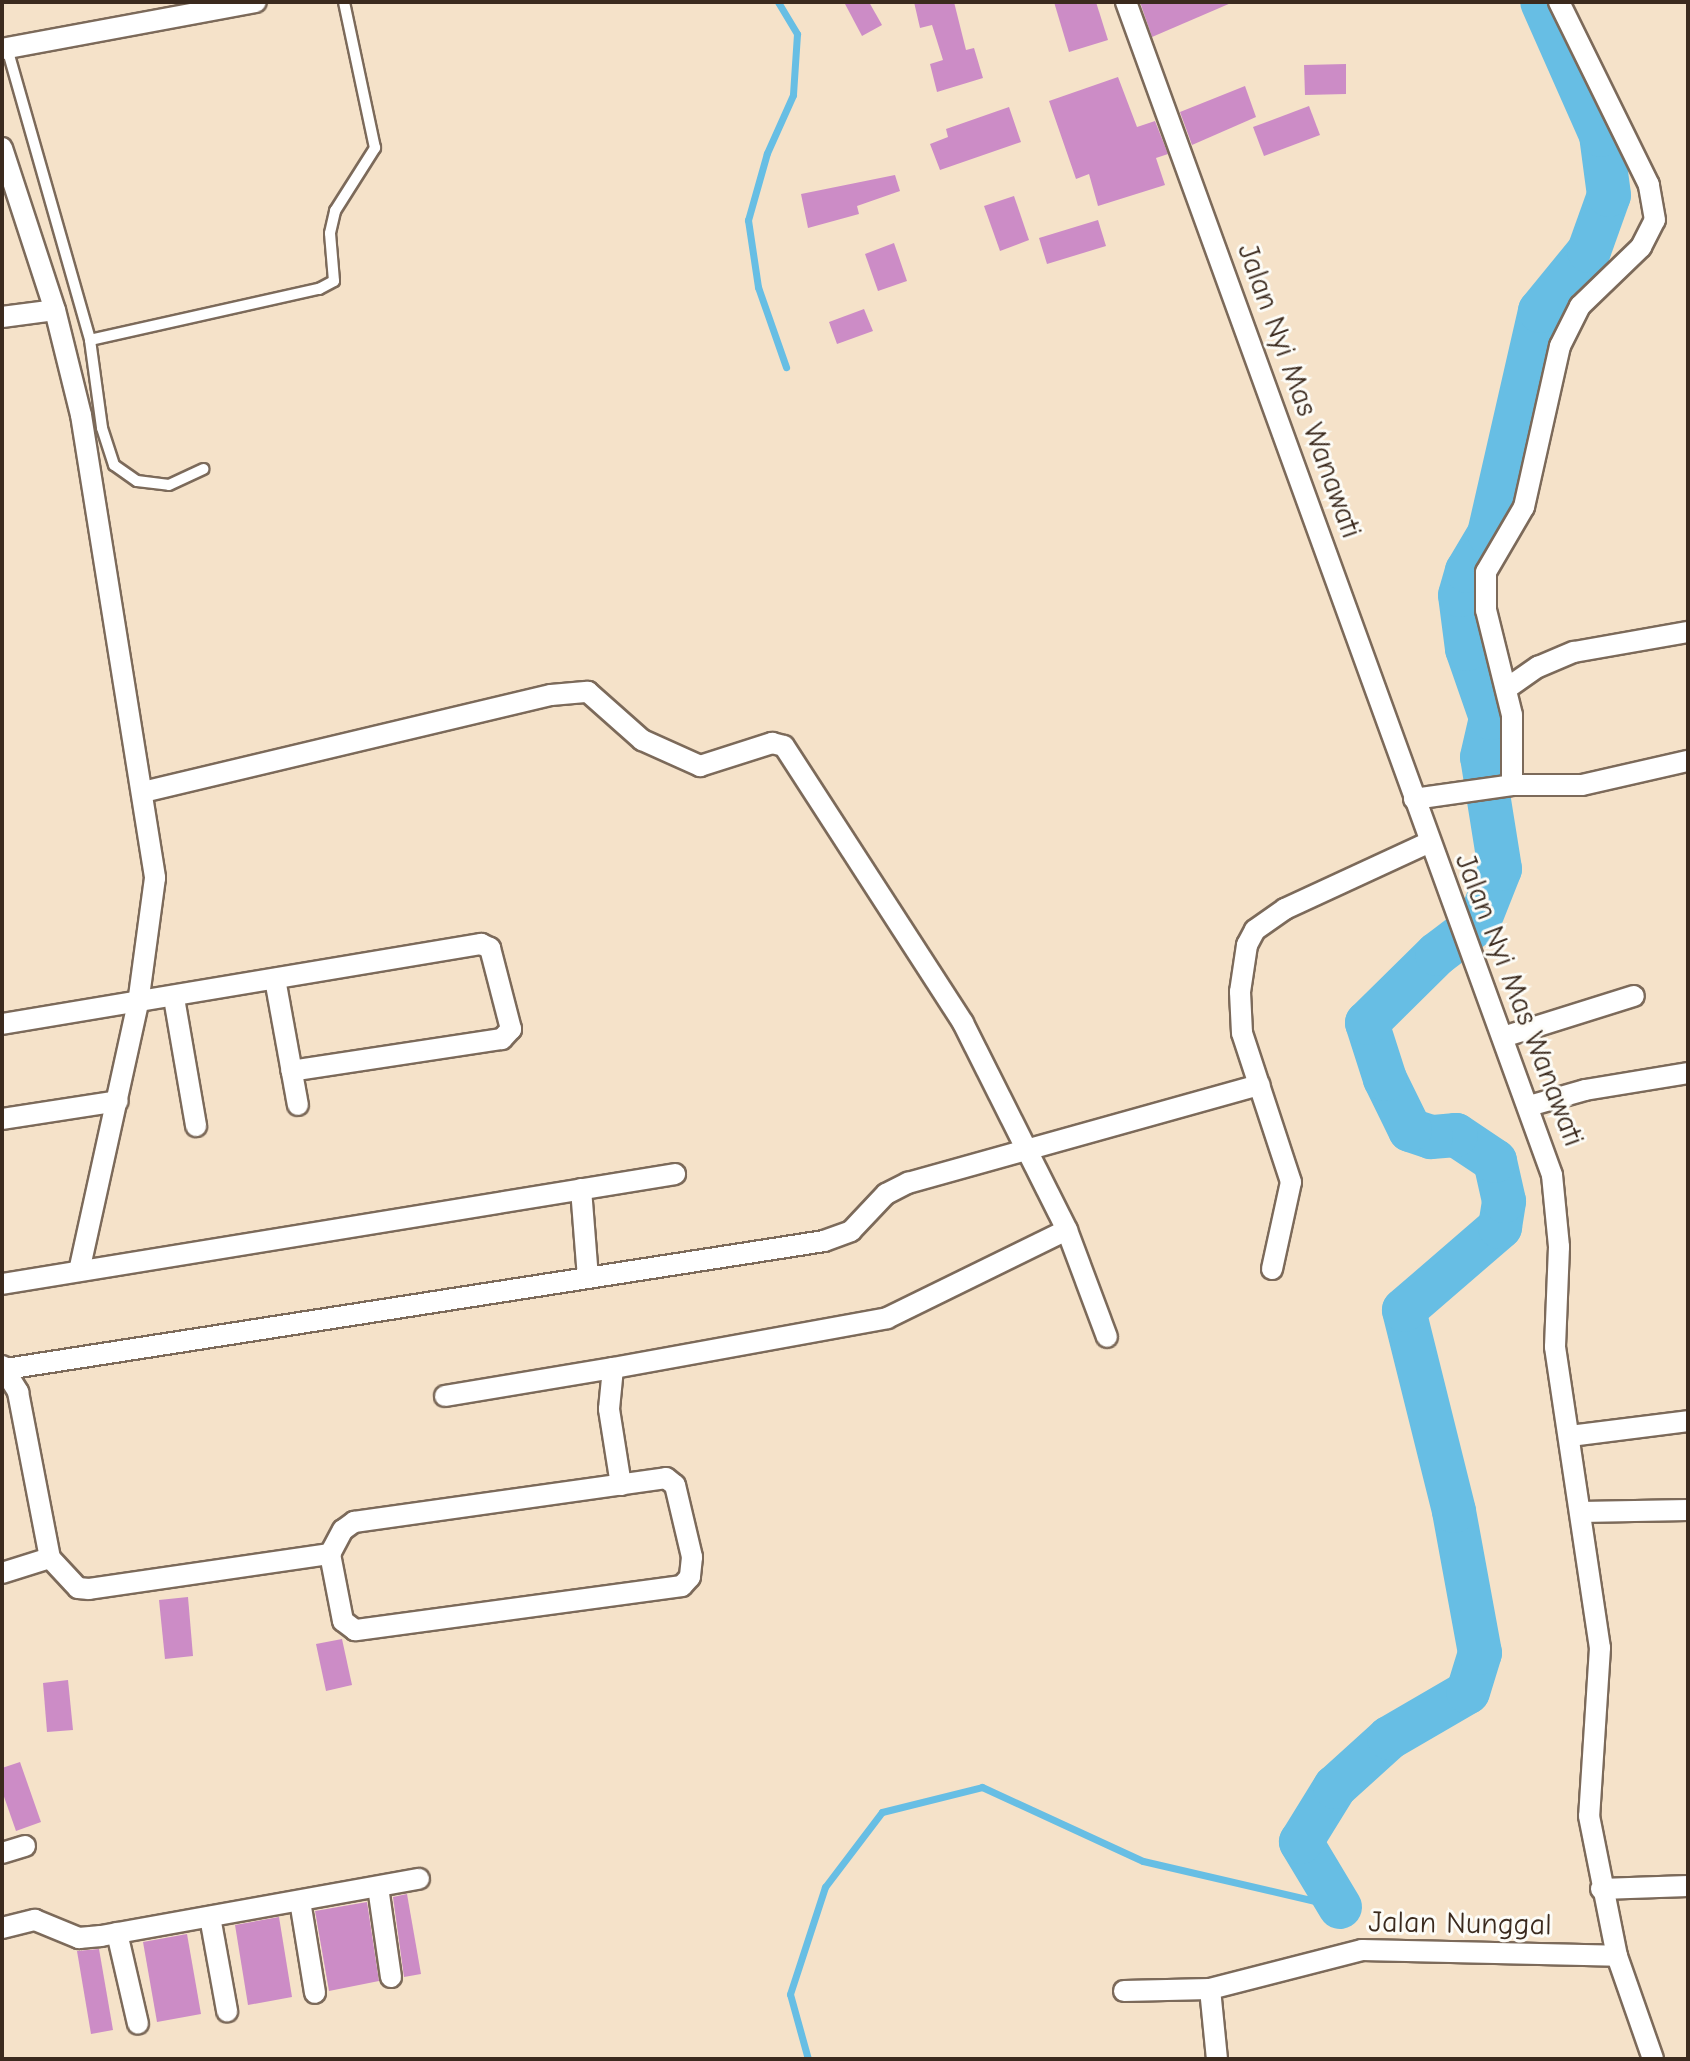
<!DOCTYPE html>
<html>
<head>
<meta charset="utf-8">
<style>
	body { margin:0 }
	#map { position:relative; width:1690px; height:2061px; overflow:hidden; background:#f5e2c9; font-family:"Comic Neue",sans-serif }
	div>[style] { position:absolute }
	.stream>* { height:7px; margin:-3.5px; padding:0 3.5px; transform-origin:3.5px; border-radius:3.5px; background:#67bee4 }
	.river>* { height:44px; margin:-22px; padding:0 22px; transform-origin:22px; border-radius:22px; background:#67bee4 }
	.building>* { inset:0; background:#cc8cc6 }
	.roads { filter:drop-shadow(2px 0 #7c6a5a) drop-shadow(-2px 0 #7c6a5a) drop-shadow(0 2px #7c6a5a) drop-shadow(0 -2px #7c6a5a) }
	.service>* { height:10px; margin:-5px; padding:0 5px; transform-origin:5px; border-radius:5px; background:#fff }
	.minor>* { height:20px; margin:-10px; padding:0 10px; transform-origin:10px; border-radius:10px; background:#fff }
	span { translate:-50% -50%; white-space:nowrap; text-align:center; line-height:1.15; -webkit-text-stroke:6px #fdfcf7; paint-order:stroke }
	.street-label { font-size:30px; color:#3b2a1e }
	.frame { position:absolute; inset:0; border:4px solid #3b2a1e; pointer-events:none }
</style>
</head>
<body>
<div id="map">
	<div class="stream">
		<div style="left:778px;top:2px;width:37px;rotate:59deg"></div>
		<div style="left:797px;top:34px;width:61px;rotate:93.8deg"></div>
		<div style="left:793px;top:95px;width:64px;rotate:114.1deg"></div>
		<div style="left:767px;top:153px;width:70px;rotate:105.8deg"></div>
		<div style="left:748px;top:220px;width:68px;rotate:81.5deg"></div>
		<div style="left:758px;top:287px;width:85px;rotate:70.7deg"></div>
		<div style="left:808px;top:2059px;width:67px;rotate:-105.5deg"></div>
		<div style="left:790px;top:1994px;width:113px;rotate:-71.9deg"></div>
		<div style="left:825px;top:1887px;width:94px;rotate:-52.8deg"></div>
		<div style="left:882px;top:1812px;width:103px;rotate:-14deg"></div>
		<div style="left:982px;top:1787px;width:177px;rotate:24.7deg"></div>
		<div style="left:1143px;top:1861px;width:202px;rotate:13.1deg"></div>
	</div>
	<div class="river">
		<div style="left:1340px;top:1907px;width:76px;rotate:-121deg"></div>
		<div style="left:1301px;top:1842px;width:65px;rotate:-58.3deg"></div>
		<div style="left:1335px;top:1787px;width:73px;rotate:-42.2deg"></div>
		<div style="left:1389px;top:1738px;width:91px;rotate:-30.2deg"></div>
		<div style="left:1468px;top:1692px;width:41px;rotate:-72.9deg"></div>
		<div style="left:1480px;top:1653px;width:144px;rotate:-100.4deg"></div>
		<div style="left:1454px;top:1511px;width:207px;rotate:-104deg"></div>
		<div style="left:1404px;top:1310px;width:127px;rotate:-40.8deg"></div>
		<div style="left:1500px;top:1227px;width:26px;rotate:-81deg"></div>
		<div style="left:1504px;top:1201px;width:41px;rotate:-102.7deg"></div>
		<div style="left:1495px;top:1161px;width:47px;rotate:-146.3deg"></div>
		<div style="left:1456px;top:1135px;width:25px;rotate:175deg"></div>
		<div style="left:1431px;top:1137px;width:22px;rotate:-162deg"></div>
		<div style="left:1410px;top:1130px;width:57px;rotate:-116.1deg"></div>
		<div style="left:1385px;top:1079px;width:59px;rotate:-107.8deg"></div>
		<div style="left:1367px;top:1023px;width:98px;rotate:-44.6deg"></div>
		<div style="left:1437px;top:954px;width:53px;rotate:-37.3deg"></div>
		<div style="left:1479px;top:922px;width:57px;rotate:-68.4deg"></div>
		<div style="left:1500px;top:869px;width:113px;rotate:-99.1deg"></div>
		<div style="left:1482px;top:757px;width:40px;rotate:-77deg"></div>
		<div style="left:1491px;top:718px;width:73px;rotate:-109.2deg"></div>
		<div style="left:1467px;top:649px;width:54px;rotate:-97.4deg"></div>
		<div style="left:1460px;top:595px;width:25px;rotate:-74deg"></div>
		<div style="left:1467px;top:571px;width:43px;rotate:-59.3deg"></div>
		<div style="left:1489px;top:534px;width:229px;rotate:-77.1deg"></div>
		<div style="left:1540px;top:311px;width:77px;rotate:-50.8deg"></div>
		<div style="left:1589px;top:251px;width:59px;rotate:-70.3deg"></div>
		<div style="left:1609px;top:195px;width:61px;rotate:-97.6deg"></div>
		<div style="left:1601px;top:135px;width:145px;rotate:-113.9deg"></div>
	</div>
	<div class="building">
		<div style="clip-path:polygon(844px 2px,869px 2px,882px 25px,862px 36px)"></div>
		<div style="clip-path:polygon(914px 2px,954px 2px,966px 50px,974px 48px,983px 78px,937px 92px,930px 64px,943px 60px,932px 25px,920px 28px)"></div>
		<div style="clip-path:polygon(1054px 2px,1096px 2px,1108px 40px,1069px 52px)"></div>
		<div style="clip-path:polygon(1140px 2px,1231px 2px,1231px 3px,1152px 37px)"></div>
		<div style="clip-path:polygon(1346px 64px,1346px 94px,1305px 95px,1304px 65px)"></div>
		<div style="clip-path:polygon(1118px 77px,1137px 127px,1155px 121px,1168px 154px,1156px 158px,1165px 185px,1098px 206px,1089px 174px,1076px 179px,1049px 101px)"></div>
		<div style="clip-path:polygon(1245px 86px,1256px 117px,1192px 145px,1180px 112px)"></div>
		<div style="clip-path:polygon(1309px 106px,1320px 135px,1264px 156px,1253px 127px)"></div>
		<div style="clip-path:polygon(1009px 107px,1021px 142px,940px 170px,930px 144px,948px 137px,946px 129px)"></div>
		<div style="clip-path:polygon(895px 175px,900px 191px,857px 206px,859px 214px,808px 228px,801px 194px)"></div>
		<div style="clip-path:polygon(1014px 196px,1029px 240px,1000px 251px,984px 206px)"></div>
		<div style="clip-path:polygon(1098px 220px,1106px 246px,1047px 264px,1039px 238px)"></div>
		<div style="clip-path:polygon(894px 243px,907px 281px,878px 291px,865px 254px)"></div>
		<div style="clip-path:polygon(864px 309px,873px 331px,837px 344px,829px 322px)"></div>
		<div style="clip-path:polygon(188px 1597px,193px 1656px,165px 1659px,159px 1600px)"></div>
		<div style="clip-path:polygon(342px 1639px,352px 1685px,326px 1691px,316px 1644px)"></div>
		<div style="clip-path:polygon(68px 1680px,73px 1730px,47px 1732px,43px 1683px)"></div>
		<div style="clip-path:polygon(20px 1762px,41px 1822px,16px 1831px,2px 1791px,2px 1768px)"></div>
		<div style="clip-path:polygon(407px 1894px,421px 1974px,404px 1977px,393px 1897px)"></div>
		<div style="clip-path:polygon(367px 1902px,379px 1981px,329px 1991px,315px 1911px)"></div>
		<div style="clip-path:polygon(279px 1917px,292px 1997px,248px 2005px,235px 1925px)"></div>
		<div style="clip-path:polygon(187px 1934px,201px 2014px,157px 2022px,143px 1942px)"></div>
		<div style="clip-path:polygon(99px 1949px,113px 2030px,91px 2034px,77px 1951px)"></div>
	</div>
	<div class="roads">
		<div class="service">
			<div style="left:7px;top:48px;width:304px;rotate:74.1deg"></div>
			<div style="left:90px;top:340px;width:89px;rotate:82.2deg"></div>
			<div style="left:102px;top:428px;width:39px;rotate:72deg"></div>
			<div style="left:114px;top:465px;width:28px;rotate:35deg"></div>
			<div style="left:137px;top:481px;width:32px;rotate:7deg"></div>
			<div style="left:169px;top:485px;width:38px;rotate:-25deg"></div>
			<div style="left:90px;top:340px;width:235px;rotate:-12.6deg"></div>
			<div style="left:319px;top:289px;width:17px;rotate:-28deg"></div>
			<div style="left:334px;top:281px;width:48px;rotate:-94.8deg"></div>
			<div style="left:330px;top:233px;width:23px;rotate:-77deg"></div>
			<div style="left:335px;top:211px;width:75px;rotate:-57.6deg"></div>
			<div style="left:375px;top:148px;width:149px;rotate:-102deg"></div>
		</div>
		<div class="minor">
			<div style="left:1126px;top:2px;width:1248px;rotate:70.04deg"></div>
			<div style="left:1552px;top:1175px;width:72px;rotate:84.4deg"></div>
			<div style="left:1559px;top:1247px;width:100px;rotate:92.3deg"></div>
			<div style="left:1555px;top:1347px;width:304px;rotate:81.5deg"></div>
			<div style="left:1600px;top:1648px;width:168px;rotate:93.7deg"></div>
			<div style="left:1589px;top:1816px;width:143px;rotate:78.7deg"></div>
			<div style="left:1617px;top:1956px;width:109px;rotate:70.7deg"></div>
			<div style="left:2px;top:49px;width:258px;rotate:-10.5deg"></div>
			<div style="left:2px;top:148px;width:170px;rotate:71.9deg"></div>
			<div style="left:55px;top:310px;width:108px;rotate:76.1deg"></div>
			<div style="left:81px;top:415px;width:469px;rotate:80.9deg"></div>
			<div style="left:155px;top:878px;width:126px;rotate:97.7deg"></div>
			<div style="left:138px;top:1003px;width:274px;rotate:102.4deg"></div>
			<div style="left:2px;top:317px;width:53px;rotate:-7.5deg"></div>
			<div style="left:1506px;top:689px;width:39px;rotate:-35deg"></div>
			<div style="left:1538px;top:667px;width:39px;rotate:-23deg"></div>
			<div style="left:1574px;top:652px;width:116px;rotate:-10deg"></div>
			<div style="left:1512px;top:785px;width:70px"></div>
			<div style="left:1582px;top:785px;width:109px;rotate:-12.8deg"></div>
			<div style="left:143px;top:792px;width:419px;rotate:-13.4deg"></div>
			<div style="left:551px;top:695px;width:37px;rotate:-5deg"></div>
			<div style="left:588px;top:692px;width:72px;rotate:41.6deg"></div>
			<div style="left:642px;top:740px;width:64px;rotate:24.1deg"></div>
			<div style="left:700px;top:766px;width:76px;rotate:-17.7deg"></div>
			<div style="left:772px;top:743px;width:12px;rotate:14deg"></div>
			<div style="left:784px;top:746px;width:330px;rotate:57.1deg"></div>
			<div style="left:963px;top:1023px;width:232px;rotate:63.3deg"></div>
			<div style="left:1067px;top:1230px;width:114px;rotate:69.5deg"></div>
			<div style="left:1414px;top:799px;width:99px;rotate:-8.1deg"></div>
			<div style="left:1512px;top:785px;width:70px;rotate:-90deg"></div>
			<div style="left:1512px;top:715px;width:108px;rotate:-103.9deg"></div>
			<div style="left:1486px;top:610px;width:38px;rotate:-90deg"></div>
			<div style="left:1486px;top:572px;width:75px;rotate:-59.7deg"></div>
			<div style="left:1524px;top:507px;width:165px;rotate:-77.4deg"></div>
			<div style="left:1560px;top:346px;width:45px;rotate:-63.4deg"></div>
			<div style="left:1580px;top:306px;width:85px;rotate:-44deg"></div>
			<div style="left:1641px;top:247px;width:30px;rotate:-63deg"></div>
			<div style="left:1655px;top:220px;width:36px;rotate:-100deg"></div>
			<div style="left:1649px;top:185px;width:204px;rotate:-116.2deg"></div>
			<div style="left:275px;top:979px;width:128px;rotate:79.7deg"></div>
			<div style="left:174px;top:998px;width:130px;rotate:80.2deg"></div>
			<div style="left:2px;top:1024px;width:486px;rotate:-9.5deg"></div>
			<div style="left:481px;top:944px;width:10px;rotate:24deg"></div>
			<div style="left:490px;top:948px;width:84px;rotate:75.5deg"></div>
			<div style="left:511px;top:1029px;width:13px;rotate:132deg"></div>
			<div style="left:502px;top:1039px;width:213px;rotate:171.4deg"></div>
			<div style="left:1503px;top:1037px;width:137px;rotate:-17.4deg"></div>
			<div style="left:1529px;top:1106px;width:58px;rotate:-15.9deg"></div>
			<div style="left:1585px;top:1090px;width:104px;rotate:-9.4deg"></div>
			<div style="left:2px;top:1119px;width:117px;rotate:-8.8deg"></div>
			<div style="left:581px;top:1189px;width:89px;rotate:85.5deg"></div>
			<div style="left:1272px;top:1269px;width:89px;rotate:-77.7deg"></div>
			<div style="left:1291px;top:1182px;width:157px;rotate:-108.2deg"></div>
			<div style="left:1242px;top:1033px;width:41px;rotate:-92.8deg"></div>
			<div style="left:1240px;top:992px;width:48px;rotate:-81.5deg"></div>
			<div style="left:1247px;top:945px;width:17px;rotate:-62deg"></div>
			<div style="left:1255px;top:930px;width:37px;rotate:-35deg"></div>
			<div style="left:1285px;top:909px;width:157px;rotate:-24.8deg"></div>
			<div style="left:2px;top:1284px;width:682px;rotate:-9.28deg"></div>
			<div style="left:2px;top:1366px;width:31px;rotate:58deg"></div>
			<div style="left:18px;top:1392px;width:169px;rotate:79.1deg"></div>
			<div style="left:6px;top:1369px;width:828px;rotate:-8.89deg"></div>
			<div style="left:824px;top:1241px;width:29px;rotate:-20deg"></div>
			<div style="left:851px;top:1231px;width:51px;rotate:-46.6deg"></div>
			<div style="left:886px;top:1194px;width:25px;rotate:-27deg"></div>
			<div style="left:908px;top:1183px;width:365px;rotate:-15.6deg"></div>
			<div style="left:445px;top:1396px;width:170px;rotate:-9.5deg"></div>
			<div style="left:1570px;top:1436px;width:119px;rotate:-7.2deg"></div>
			<div style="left:666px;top:1478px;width:11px;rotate:38deg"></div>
			<div style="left:675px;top:1485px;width:74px;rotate:76.7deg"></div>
			<div style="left:692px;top:1557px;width:20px;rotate:96deg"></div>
			<div style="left:690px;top:1577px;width:12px;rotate:132deg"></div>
			<div style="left:682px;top:1586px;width:330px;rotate:172.3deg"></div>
			<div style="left:355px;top:1630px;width:15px;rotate:-143deg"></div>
			<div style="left:343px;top:1621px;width:68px;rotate:-101deg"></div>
			<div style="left:330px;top:1554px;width:27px;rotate:-62deg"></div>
			<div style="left:343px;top:1530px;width:14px;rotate:-36deg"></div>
			<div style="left:354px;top:1522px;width:315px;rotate:-8deg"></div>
			<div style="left:621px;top:1485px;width:77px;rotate:-99deg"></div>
			<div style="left:609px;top:1409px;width:41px;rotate:-84.4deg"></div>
			<div style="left:613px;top:1368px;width:279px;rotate:-10.3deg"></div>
			<div style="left:887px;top:1318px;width:200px;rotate:-26.1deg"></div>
			<div style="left:1581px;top:1512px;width:107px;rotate:-1.1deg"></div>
			<div style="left:2px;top:1573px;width:50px;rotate:-17.4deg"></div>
			<div style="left:50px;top:1558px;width:41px;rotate:47deg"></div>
			<div style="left:78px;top:1588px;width:11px;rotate:5deg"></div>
			<div style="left:89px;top:1589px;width:244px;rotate:-8.3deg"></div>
			<div style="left:2px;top:1853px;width:24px;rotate:-17deg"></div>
			<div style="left:378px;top:1887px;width:91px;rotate:81.8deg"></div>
			<div style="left:1601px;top:1889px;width:87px;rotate:-2deg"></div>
			<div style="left:300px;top:1901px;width:93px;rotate:80.7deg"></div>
			<div style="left:210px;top:1917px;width:96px;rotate:79.7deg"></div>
			<div style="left:2px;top:1928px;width:34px;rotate:-14deg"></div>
			<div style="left:35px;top:1920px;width:48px;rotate:22.2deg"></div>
			<div style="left:79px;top:1938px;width:22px;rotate:-5deg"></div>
			<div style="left:101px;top:1936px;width:323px;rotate:-10.2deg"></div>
			<div style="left:117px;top:1933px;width:93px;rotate:77deg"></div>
			<div style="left:1210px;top:1989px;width:70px;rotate:84.3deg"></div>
			<div style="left:1124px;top:1991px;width:86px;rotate:-1.3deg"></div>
			<div style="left:1210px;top:1989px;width:157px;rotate:-14.4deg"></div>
			<div style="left:1362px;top:1950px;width:255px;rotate:1.3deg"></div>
		</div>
	</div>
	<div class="street-label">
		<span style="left:1299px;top:391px;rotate:70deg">Jalan Nyi Mas Wanawati</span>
		<span style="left:1519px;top:1000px;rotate:69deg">Jalan Nyi Mas Wanawati</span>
		<span style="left:1460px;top:1924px;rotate:1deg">Jalan Nunggal</span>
	</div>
	<div class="frame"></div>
</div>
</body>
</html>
